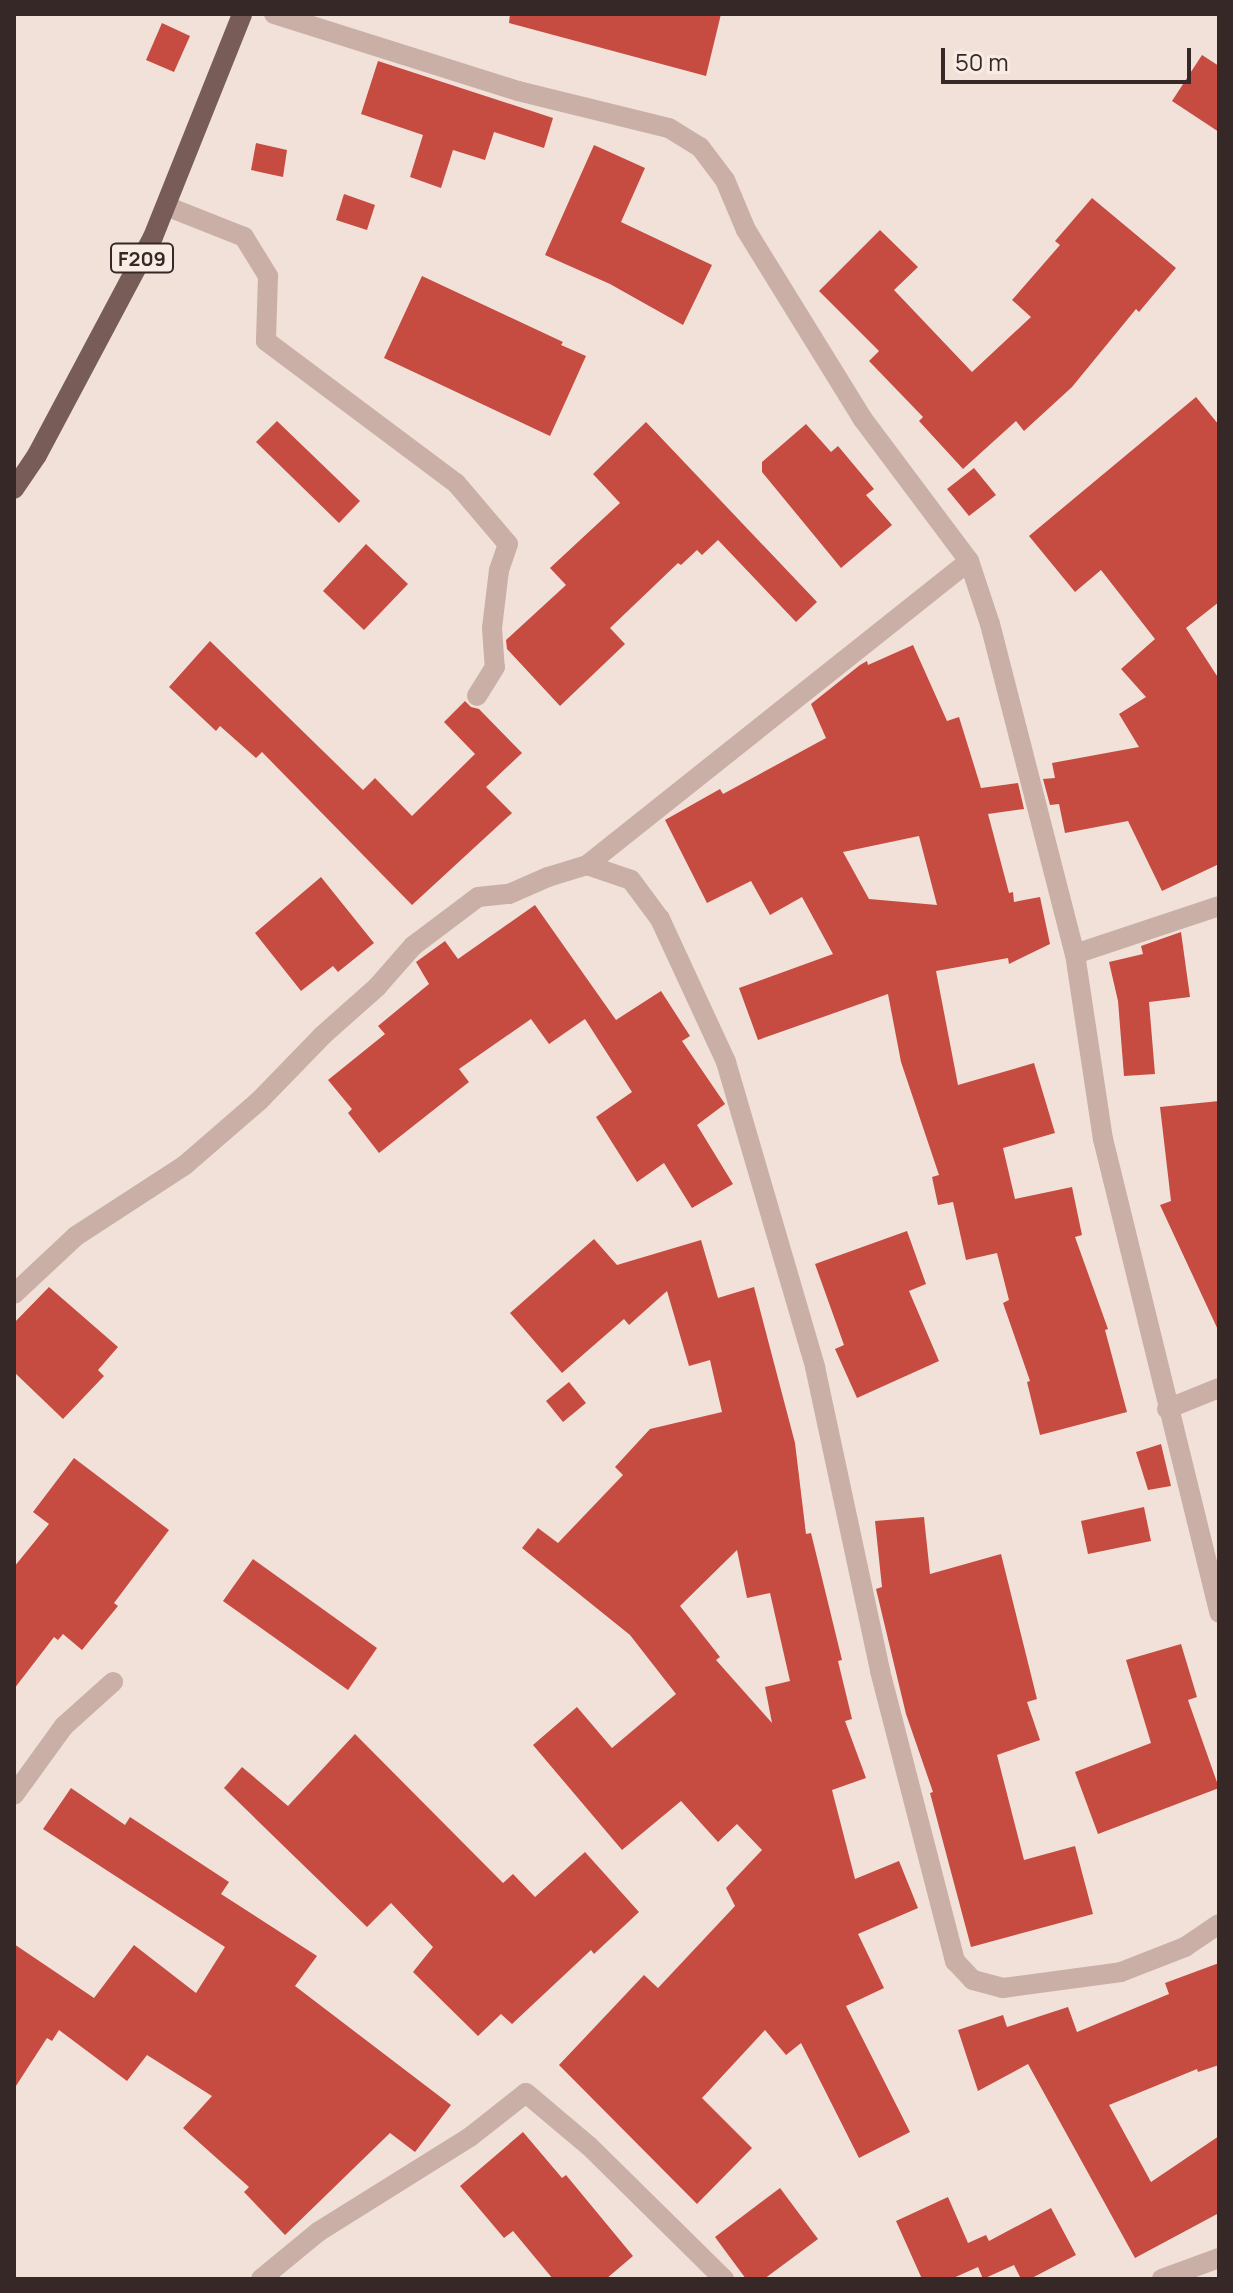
<!DOCTYPE html>
<html>
<head>
<meta charset="utf-8">
<style>
	body { margin:0 }
	#map { position:relative; width:1233px; height:2293px; overflow:hidden; background:#f1e1d9; font-family:Manrope,sans-serif }
	div>[style] { position:absolute }
	.building>* { inset:0; background:#c64b41 }
	.street>* { height:20px; margin:-10px; padding:0 10px; transform-origin:10px; border-radius:10px; background:#c9afa5 }
	.primary>* { height:20px; margin:-10px; padding:0 10px; transform-origin:10px; border-radius:10px; background:#775c57 }
	span { translate:-50% -50%; white-space:nowrap; text-align:center; line-height:1.15; -webkit-text-stroke:8px #f9ece5; paint-order:stroke }
	.shield-label span { padding:2px 6px; background:#f9ece5; border:2px solid; border-radius:6px; -webkit-text-stroke-width:0 }
	.shield-label { font-size:20px; color:#352826; font-weight:700 }
	.frame { position:absolute; inset:0; border:16px solid #352826; pointer-events:none }
	.scale { position:absolute; left:941px; top:48px; width:250px; height:36px; box-sizing:border-box; border:4px solid #352826; border-top:0; padding-left:10px; font-size:24px; line-height:28px; white-space:nowrap; color:#352826; -webkit-text-stroke:6px #f9ece5; paint-order:stroke }
</style>
</head>
<body>
<div id="map">
	<div class="building">
		<div style="clip-path:polygon(510px 14px,721px 14px,706px 76px,509px 23px)"></div>
		<div style="clip-path:polygon(162px 23px,190px 36px,174px 72px,146px 60px)"></div>
		<div style="clip-path:polygon(1202px 55px,1219px 66px,1219px 132px,1172px 101px)"></div>
		<div style="clip-path:polygon(378px 61px,553px 118px,544px 148px,494px 132px,485px 160px,453px 150px,441px 188px,410px 177px,423px 135px,361px 114px)"></div>
		<div style="clip-path:polygon(256px 143px,287px 150px,283px 177px,251px 170px)"></div>
		<div style="clip-path:polygon(594px 145px,645px 168px,621px 222px,712px 265px,683px 325px,610px 284px,545px 255px)"></div>
		<div style="clip-path:polygon(344px 194px,375px 205px,367px 230px,336px 220px)"></div>
		<div style="clip-path:polygon(1092px 198px,1176px 268px,1139px 312px,1136px 309px,1072px 387px,1024px 431px,1016px 421px,963px 469px,919px 421px,923px 417px,869px 361px,879px 351px,819px 291px,880px 230px,918px 267px,894px 290px,972px 372px,1031px 317px,1012px 300px,1060px 245px,1055px 241px)"></div>
		<div style="clip-path:polygon(422px 276px,563px 342px,561px 345px,586px 356px,550px 436px,384px 358px)"></div>
		<div style="clip-path:polygon(1196px 397px,1219px 425px,1219px 602px,1186px 628px,1219px 679px,1219px 864px,1162px 891px,1128px 821px,1065px 833px,1059px 804px,1050px 805px,1043px 779px,1055px 778px,1052px 763px,1139px 747px,1119px 714px,1146px 697px,1121px 669px,1155px 639px,1101px 570px,1075px 592px,1029px 536px)"></div>
		<div style="clip-path:polygon(277px 421px,360px 501px,339px 523px,256px 442px)"></div>
		<div style="clip-path:polygon(646px 422px,817px 602px,796px 622px,718px 540px,702px 555px,697px 550px,681px 565px,678px 563px,610px 628px,625px 644px,560px 706px,507px 649px,506px 640px,566px 585px,550px 568px,620px 503px,593px 474px)"></div>
		<div style="clip-path:polygon(806px 424px,831px 452px,838px 446px,874px 489px,866px 495px,892px 525px,841px 568px,762px 472px,762px 462px)"></div>
		<div style="clip-path:polygon(974px 468px,996px 495px,969px 516px,947px 489px)"></div>
		<div style="clip-path:polygon(366px 544px,408px 584px,364px 630px,323px 591px)"></div>
		<div style="clip-path:polygon(210px 641px,363px 790px,375px 778px,412px 816px,475px 754px,444px 722px,465px 701px,471px 707px,479px 709px,522px 753px,486px 787px,512px 813px,412px 905px,262px 752px,256px 758px,220px 726px,216px 731px,169px 687px)"></div>
		<div style="clip-path:polygon(evenodd,913px 645px,947px 721px,959px 717px,981px 788px,1018px 783px,1024px 809px,988px 814px,1009px 893px,1013px 892px,1014px 902px,1040px 897px,1050px 944px,1009px 964px,1008px 958px,936px 971px,958px 1085px,1034px 1063px,1055px 1133px,1003px 1148px,1015px 1199px,1072px 1187px,1082px 1235px,1075px 1237px,1108px 1329px,1105px 1330px,1127px 1412px,1040px 1435px,1027px 1382px,1030px 1381px,1003px 1303px,1009px 1300px,997px 1253px,966px 1260px,953px 1202px,938px 1205px,932px 1177px,939px 1175px,901px 1062px,888px 994px,758px 1040px,739px 988px,833px 954px,802px 897px,770px 915px,751px 881px,707px 903px,665px 820px,720px 789px,723px 794px,826px 738px,811px 704px,860px 665px,867px 661px,868px 665px,913px 645px,919px 836px,937px 905px,869px 899px,843px 852px,919px 836px)"></div>
		<div style="clip-path:polygon(321px 877px,374px 943px,338px 972px,333px 966px,301px 991px,255px 933px)"></div>
		<div style="clip-path:polygon(535px 905px,616px 1020px,661px 991px,690px 1036px,682px 1041px,725px 1104px,697px 1125px,733px 1184px,692px 1208px,664px 1163px,637px 1182px,596px 1117px,632px 1092px,585px 1019px,549px 1044px,531px 1019px,459px 1069px,469px 1082px,379px 1153px,348px 1113px,352px 1109px,328px 1080px,385px 1034px,378px 1026px,429px 984px,416px 962px,445px 941px,458px 959px)"></div>
		<div style="clip-path:polygon(1181px 932px,1190px 997px,1149px 1002px,1155px 1074px,1124px 1076px,1118px 1001px,1109px 962px,1143px 954px,1141px 946px)"></div>
		<div style="clip-path:polygon(1219px 1101px,1219px 1332px,1160px 1205px,1171px 1201px,1160px 1107px)"></div>
		<div style="clip-path:polygon(907px 1231px,926px 1284px,909px 1291px,939px 1361px,857px 1398px,835px 1349px,844px 1345px,815px 1264px)"></div>
		<div style="clip-path:polygon(evenodd,594px 1239px,617px 1265px,701px 1240px,718px 1298px,754px 1287px,795px 1443px,806px 1534px,811px 1533px,842px 1660px,838px 1661px,852px 1719px,845px 1721px,866px 1778px,832px 1790px,855px 1879px,899px 1861px,918px 1908px,858px 1934px,884px 1988px,846px 2006px,910px 2132px,859px 2158px,801px 2043px,786px 2055px,765px 2030px,702px 2098px,752px 2148px,697px 2204px,559px 2065px,644px 1975px,658px 1988px,735px 1906px,726px 1888px,762px 1850px,737px 1824px,718px 1842px,681px 1801px,622px 1850px,533px 1745px,577px 1707px,612px 1748px,676px 1694px,630px 1635px,522px 1548px,538px 1528px,558px 1543px,623px 1475px,615px 1467px,650px 1429px,722px 1412px,710px 1360px,689px 1366px,667px 1291px,629px 1325px,624px 1319px,562px 1373px,510px 1313px,594px 1239px,737px 1550px,747px 1598px,770px 1593px,790px 1681px,765px 1687px,772px 1723px,716px 1660px,720px 1657px,680px 1606px,737px 1550px)"></div>
		<div style="clip-path:polygon(49px 1287px,118px 1347px,98px 1370px,104px 1376px,63px 1419px,14px 1372px,14px 1323px)"></div>
		<div style="clip-path:polygon(569px 1382px,586px 1403px,563px 1422px,546px 1401px)"></div>
		<div style="clip-path:polygon(1161px 1444px,1171px 1486px,1148px 1490px,1136px 1452px)"></div>
		<div style="clip-path:polygon(74px 1458px,169px 1530px,114px 1603px,118px 1606px,82px 1650px,63px 1634px,58px 1640px,54px 1637px,14px 1689px,14px 1567px,49px 1524px,33px 1512px)"></div>
		<div style="clip-path:polygon(1144px 1507px,1151px 1541px,1088px 1554px,1081px 1521px)"></div>
		<div style="clip-path:polygon(924px 1517px,930px 1574px,1001px 1554px,1037px 1699px,1027px 1702px,1040px 1740px,997px 1755px,1024px 1860px,1075px 1846px,1093px 1914px,971px 1947px,930px 1793px,933px 1792px,906px 1714px,876px 1589px,882px 1587px,875px 1521px)"></div>
		<div style="clip-path:polygon(253px 1559px,377px 1648px,348px 1690px,223px 1601px)"></div>
		<div style="clip-path:polygon(1181px 1644px,1197px 1697px,1188px 1700px,1219px 1788px,1098px 1834px,1075px 1772px,1151px 1743px,1126px 1660px)"></div>
		<div style="clip-path:polygon(355px 1734px,503px 1883px,513px 1874px,535px 1897px,585px 1852px,639px 1912px,594px 1954px,591px 1950px,512px 2024px,501px 2014px,478px 2036px,413px 1972px,433px 1947px,391px 1903px,367px 1927px,224px 1788px,242px 1767px,288px 1806px)"></div>
		<div style="clip-path:polygon(71px 1788px,125px 1825px,130px 1817px,229px 1882px,221px 1894px,317px 1956px,295px 1986px,451px 2105px,415px 2152px,390px 2133px,285px 2235px,244px 2192px,249px 2187px,183px 2128px,212px 2096px,147px 2055px,127px 2081px,59px 2030px,52px 2041px,47px 2038px,14px 2089px,14px 1944px,94px 1998px,134px 1945px,196px 1993px,225px 1947px,43px 1829px)"></div>
		<div style="clip-path:polygon(1219px 1963px,1219px 2065px,1198px 2072px,1197px 2069px,1109px 2105px,1151px 2182px,1219px 2136px,1219px 2213px,1135px 2258px,1028px 2064px,978px 2091px,958px 2030px,1003px 2015px,1007px 2027px,1068px 2007px,1077px 2032px,1169px 1994px,1165px 1983px)"></div>
		<div style="clip-path:polygon(523px 2132px,562px 2178px,566px 2175px,633px 2256px,606px 2279px,553px 2279px,513px 2231px,504px 2238px,460px 2186px)"></div>
		<div style="clip-path:polygon(780px 2188px,818px 2239px,764px 2279px,746px 2279px,715px 2237px)"></div>
		<div style="clip-path:polygon(948px 2197px,968px 2243px,986px 2235px,989px 2241px,1051px 2208px,1076px 2255px,1030px 2279px,1021px 2279px,1014px 2265px,983px 2279px,978px 2267px,951px 2279px,922px 2279px,896px 2221px)"></div>
	</div>
	<div class="street">
		<div style="left:274px;top:14px;width:256px;rotate:17.5deg"></div>
		<div style="left:518px;top:91px;width:155px;rotate:13.8deg"></div>
		<div style="left:669px;top:128px;width:36px;rotate:32deg"></div>
		<div style="left:700px;top:147px;width:41px;rotate:52.9deg"></div>
		<div style="left:725px;top:180px;width:54px;rotate:67.2deg"></div>
		<div style="left:746px;top:230px;width:221px;rotate:58.3deg"></div>
		<div style="left:862px;top:418px;width:179px;rotate:53.2deg"></div>
		<div style="left:969px;top:561px;width:66px;rotate:71.6deg"></div>
		<div style="left:990px;top:624px;width:341px;rotate:75.6deg"></div>
		<div style="left:1075px;top:954px;width:187px;rotate:81.4deg"></div>
		<div style="left:1103px;top:1139px;width:488px;rotate:76.2deg"></div>
		<div style="left:166px;top:206px;width:84px;rotate:21.7deg"></div>
		<div style="left:244px;top:237px;width:46px;rotate:58.4deg"></div>
		<div style="left:268px;top:276px;width:65px;rotate:91.8deg"></div>
		<div style="left:266px;top:341px;width:237px;rotate:36.8deg"></div>
		<div style="left:456px;top:483px;width:80px;rotate:49.6deg"></div>
		<div style="left:508px;top:544px;width:28px;rotate:109deg"></div>
		<div style="left:499px;top:570px;width:58px;rotate:96.9deg"></div>
		<div style="left:492px;top:628px;width:39px;rotate:86deg"></div>
		<div style="left:495px;top:667px;width:34px;rotate:122deg"></div>
		<div style="left:587px;top:865px;width:46px;rotate:18.8deg"></div>
		<div style="left:631px;top:880px;width:49px;rotate:53.4deg"></div>
		<div style="left:660px;top:919px;width:157px;rotate:65.2deg"></div>
		<div style="left:726px;top:1062px;width:318px;rotate:73.7deg"></div>
		<div style="left:815px;top:1367px;width:311px;rotate:77.9deg"></div>
		<div style="left:880px;top:1671px;width:300px;rotate:75.5deg"></div>
		<div style="left:955px;top:1961px;width:26px;rotate:47deg"></div>
		<div style="left:973px;top:1980px;width:31px;rotate:15deg"></div>
		<div style="left:1003px;top:1988px;width:119px;rotate:-7.7deg"></div>
		<div style="left:1121px;top:1972px;width:69px;rotate:-21.3deg"></div>
		<div style="left:1185px;top:1947px;width:41px;rotate:-34.1deg"></div>
		<div style="left:1075px;top:954px;width:152px;rotate:-18.4deg"></div>
		<div style="left:14px;top:1294px;width:85px;rotate:-43.1deg"></div>
		<div style="left:76px;top:1236px;width:130px;rotate:-33.1deg"></div>
		<div style="left:185px;top:1165px;width:98px;rotate:-40.9deg"></div>
		<div style="left:259px;top:1101px;width:92px;rotate:-45.9deg"></div>
		<div style="left:323px;top:1035px;width:72px;rotate:-41.6deg"></div>
		<div style="left:377px;top:987px;width:55px;rotate:-48.7deg"></div>
		<div style="left:413px;top:946px;width:81px;rotate:-37deg"></div>
		<div style="left:478px;top:897px;width:31px;rotate:-6deg"></div>
		<div style="left:509px;top:894px;width:43px;rotate:-23.6deg"></div>
		<div style="left:548px;top:877px;width:41px;rotate:-17.1deg"></div>
		<div style="left:587px;top:865px;width:488px;rotate:-38.5deg"></div>
		<div style="left:1167px;top:1409px;width:56px;rotate:-22deg"></div>
		<div style="left:14px;top:1795px;width:85px;rotate:-54.1deg"></div>
		<div style="left:64px;top:1726px;width:66px;rotate:-41.9deg"></div>
		<div style="left:261px;top:2279px;width:74px;rotate:-39.5deg"></div>
		<div style="left:318px;top:2232px;width:179px;rotate:-32deg"></div>
		<div style="left:470px;top:2137px;width:71px;rotate:-38.2deg"></div>
		<div style="left:526px;top:2093px;width:82px;rotate:40.1deg"></div>
		<div style="left:589px;top:2146px;width:190px;rotate:44.6deg"></div>
		<div style="left:1162px;top:2279px;width:61px;rotate:-20.2deg"></div>
	</div>
	<div class="primary">
		<div style="left:14px;top:489px;width:41px;rotate:-55.9deg"></div>
		<div style="left:37px;top:455px;width:247px;rotate:-62deg"></div>
		<div style="left:153px;top:237px;width:240px;rotate:-68.2deg"></div>
	</div>
	<div class="shield-label">
		<span style="left:142px;top:258px">F209</span>
	</div>
	<div class="frame"></div>
	<div class="scale">50 m</div>
</div>
</body>
</html>
